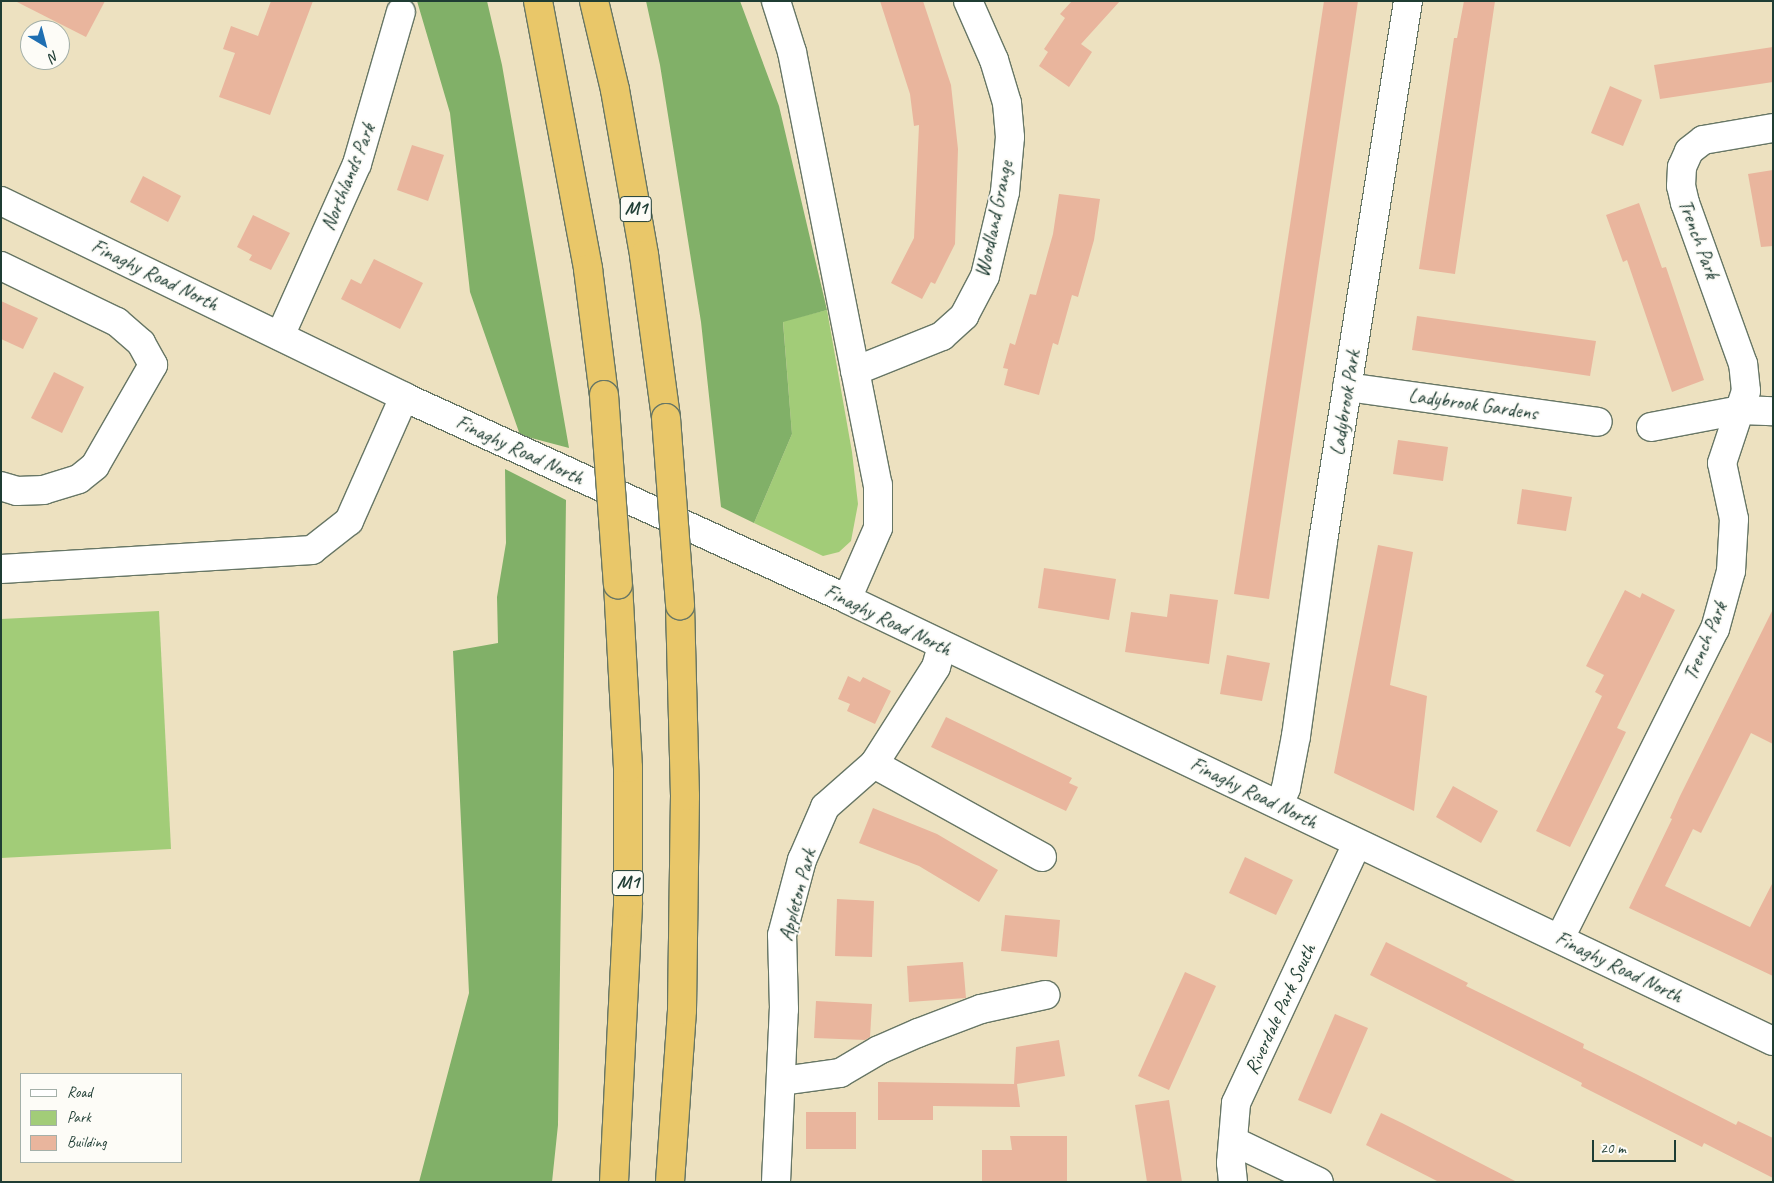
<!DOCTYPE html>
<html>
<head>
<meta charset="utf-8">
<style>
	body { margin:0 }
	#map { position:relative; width:1774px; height:1183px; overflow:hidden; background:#ede1c0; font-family:Caveat,sans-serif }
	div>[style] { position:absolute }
	.green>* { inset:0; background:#a2cc78 }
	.forest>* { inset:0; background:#81b068 }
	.building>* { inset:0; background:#e9b59d }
	.roads { filter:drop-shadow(1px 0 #677665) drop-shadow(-1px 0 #677665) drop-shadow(0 1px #677665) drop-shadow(0 -1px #677665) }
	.minor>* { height:28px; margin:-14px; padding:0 14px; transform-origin:14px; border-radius:14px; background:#fff }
	.highway>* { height:28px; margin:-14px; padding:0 14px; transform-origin:14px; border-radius:14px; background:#e9c769 }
	.bridges { filter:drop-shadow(1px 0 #677665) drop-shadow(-1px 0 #677665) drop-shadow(0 1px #677665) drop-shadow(0 -1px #677665) }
	.highway-bridge>* { height:28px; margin:-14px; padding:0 14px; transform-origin:14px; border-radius:14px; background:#e9c769 }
	span { translate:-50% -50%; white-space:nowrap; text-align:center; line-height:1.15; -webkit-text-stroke:4px #fdfcf7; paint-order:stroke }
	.shield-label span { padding:1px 4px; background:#fdfcf7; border:1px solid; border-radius:4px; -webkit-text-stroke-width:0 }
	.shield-label { font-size:19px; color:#1f3d34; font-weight:700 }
	.street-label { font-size:20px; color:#1f3d34 }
	.frame { position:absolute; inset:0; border:2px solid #1f3d34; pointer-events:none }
	.legend { position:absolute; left:20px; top:1073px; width:162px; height:90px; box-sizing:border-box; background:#fdfcf7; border:1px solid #a4b0a9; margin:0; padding:6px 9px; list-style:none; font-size:15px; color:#1f3d34 }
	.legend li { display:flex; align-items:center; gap:10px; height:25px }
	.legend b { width:25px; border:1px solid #a4b0a9 }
	.north { position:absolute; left:20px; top:20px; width:50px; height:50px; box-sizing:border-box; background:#fdfcf7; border:1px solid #a4b0a9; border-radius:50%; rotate:143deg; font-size:14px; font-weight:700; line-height:20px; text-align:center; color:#1f3d34 }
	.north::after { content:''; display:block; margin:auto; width:18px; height:22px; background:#1f6fb2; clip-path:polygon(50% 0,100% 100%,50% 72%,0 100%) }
	.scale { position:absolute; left:1592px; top:1140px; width:84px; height:22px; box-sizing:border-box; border:2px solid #1f3d34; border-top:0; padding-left:6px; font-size:15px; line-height:18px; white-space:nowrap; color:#1f3d34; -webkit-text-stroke:4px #fdfcf7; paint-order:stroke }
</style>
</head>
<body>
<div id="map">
	<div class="green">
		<div style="clip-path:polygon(827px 310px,852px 452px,858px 504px,851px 541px,839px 552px,823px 556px,754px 523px,792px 434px,783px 321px)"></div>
		<div style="clip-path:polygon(159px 611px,171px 849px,1px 858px,1px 619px)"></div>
	</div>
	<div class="forest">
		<div style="clip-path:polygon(417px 1px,487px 1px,502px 65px,569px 448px,520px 435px,470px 292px,450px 113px)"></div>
		<div style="clip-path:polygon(646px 1px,740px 1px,779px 106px,827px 310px,783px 322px,792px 434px,754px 523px,721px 507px,701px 322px,660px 65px)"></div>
		<div style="clip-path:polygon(505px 469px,566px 500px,558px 1125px,552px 1182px,419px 1182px,469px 993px,453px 651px,498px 643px,497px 597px,506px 543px)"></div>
	</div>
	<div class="building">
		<div style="clip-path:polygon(15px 1px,105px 1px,86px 37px)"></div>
		<div style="clip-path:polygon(271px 1px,313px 1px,270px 115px,219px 97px,235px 53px,223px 49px,231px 26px,258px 36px)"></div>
		<div style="clip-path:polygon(880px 1px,923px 1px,951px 85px,958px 149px,955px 244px,935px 284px,931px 282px,922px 299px,891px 283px,914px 238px,919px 125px,914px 126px,910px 94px)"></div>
		<div style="clip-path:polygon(1072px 1px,1120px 1px,1081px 44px,1092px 52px,1069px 87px,1039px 66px,1048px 52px,1044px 49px,1065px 18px,1060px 14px)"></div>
		<div style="clip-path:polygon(1324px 1px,1358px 1px,1269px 599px,1234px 594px)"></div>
		<div style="clip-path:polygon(1464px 1px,1495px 1px,1455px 274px,1419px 269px,1454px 38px,1457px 38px)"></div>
		<div style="clip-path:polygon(1773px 47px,1773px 82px,1660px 99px,1654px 65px)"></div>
		<div style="clip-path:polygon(1610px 86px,1642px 100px,1623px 146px,1591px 133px)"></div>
		<div style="clip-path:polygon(412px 145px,444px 155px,428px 201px,397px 190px)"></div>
		<div style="clip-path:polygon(1773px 170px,1773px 246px,1761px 247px,1748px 174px)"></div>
		<div style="clip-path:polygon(143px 176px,181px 196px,168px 222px,130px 202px)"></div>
		<div style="clip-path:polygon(1059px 194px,1100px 199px,1094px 240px,1078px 297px,1072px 295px,1058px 345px,1053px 343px,1039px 395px,1004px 385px,1008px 369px,1003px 368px,1010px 343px,1015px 345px,1030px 294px,1036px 295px,1053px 234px)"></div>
		<div style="clip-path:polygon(1639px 203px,1662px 268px,1666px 267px,1704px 380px,1672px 392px,1627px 260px,1623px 262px,1606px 215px)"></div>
		<div style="clip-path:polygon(253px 215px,290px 233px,271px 270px,249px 260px,252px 255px,237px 247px)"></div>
		<div style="clip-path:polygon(374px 259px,423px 283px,400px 329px,341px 299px,351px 279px,361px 284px)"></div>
		<div style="clip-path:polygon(1px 301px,38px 318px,23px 349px,1px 339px)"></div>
		<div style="clip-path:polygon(1417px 316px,1596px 341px,1590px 376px,1412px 350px)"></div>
		<div style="clip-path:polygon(54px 372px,84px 387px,62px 433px,31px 418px)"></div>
		<div style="clip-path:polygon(1398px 440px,1448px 447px,1443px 481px,1393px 474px)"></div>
		<div style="clip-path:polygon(1522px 489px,1572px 497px,1566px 531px,1517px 524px)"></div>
		<div style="clip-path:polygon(1378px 545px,1413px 552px,1390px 685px,1427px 696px,1414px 811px,1334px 773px)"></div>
		<div style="clip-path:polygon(1044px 568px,1116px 579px,1109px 620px,1038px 608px)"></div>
		<div style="clip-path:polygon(1625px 590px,1640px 598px,1642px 593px,1675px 610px,1617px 728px,1626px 732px,1570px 847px,1536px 831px,1602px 696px,1595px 692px,1604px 675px,1586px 666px)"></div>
		<div style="clip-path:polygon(1170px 594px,1218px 600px,1209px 664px,1125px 652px,1131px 612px,1167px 617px)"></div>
		<div style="clip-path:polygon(1773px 609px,1773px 744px,1751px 733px,1701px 833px,1693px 829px,1665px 886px,1750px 927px,1773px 882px,1773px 976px,1629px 908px,1672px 819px,1670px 818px,1680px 796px)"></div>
		<div style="clip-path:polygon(1227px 655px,1270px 663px,1262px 701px,1220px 694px)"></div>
		<div style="clip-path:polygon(848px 676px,860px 682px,863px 677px,891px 691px,875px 724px,847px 711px,850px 704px,838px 699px)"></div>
		<div style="clip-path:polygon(946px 717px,1072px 778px,1069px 783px,1078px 787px,1066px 811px,931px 747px)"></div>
		<div style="clip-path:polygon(1453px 786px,1498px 811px,1481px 843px,1436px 817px)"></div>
		<div style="clip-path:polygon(873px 808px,937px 834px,998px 870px,979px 902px,919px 866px,859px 843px)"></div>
		<div style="clip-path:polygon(1245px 857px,1293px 880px,1276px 915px,1229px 893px)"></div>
		<div style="clip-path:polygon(837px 899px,874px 901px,872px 957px,835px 956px)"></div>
		<div style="clip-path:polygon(1005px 915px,1060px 920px,1057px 957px,1001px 951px)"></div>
		<div style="clip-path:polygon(1386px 942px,1468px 983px,1466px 986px,1584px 1044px,1583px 1048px,1636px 1074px,1736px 1125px,1738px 1121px,1773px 1138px,1773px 1178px,1704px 1143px,1702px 1147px,1581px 1086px,1582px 1083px,1370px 975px)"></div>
		<div style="clip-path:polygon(963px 962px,966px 998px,909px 1002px,907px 966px)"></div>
		<div style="clip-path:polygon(1185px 972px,1216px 986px,1169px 1090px,1138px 1076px)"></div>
		<div style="clip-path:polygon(816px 1001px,872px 1004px,870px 1037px,865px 1040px,814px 1038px)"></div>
		<div style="clip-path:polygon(1335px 1014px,1368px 1028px,1331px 1114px,1298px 1100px)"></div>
		<div style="clip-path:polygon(1059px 1040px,1065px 1076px,1017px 1084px,1020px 1107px,933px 1106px,933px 1120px,878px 1120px,878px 1082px,1014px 1084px,1016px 1047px)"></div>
		<div style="clip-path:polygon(1169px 1100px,1182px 1182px,1147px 1182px,1135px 1105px)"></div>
		<div style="clip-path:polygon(806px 1112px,856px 1112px,856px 1149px,806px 1149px)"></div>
		<div style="clip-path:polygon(1381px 1113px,1402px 1123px,1517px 1182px,1439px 1182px,1366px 1145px)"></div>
		<div style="clip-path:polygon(1010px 1136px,1067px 1136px,1067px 1182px,982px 1182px,982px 1150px,1012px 1150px)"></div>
	</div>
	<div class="roads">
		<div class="minor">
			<div style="left:776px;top:1px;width:53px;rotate:72.6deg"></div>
			<div style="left:792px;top:52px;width:441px;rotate:78.8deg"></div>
			<div style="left:878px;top:485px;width:43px;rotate:90deg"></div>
			<div style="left:878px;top:528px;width:77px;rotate:113.6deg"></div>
			<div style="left:1px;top:201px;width:448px;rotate:25.9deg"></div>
			<div style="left:404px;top:397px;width:487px;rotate:24.5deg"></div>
			<div style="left:847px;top:599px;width:1026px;rotate:25.52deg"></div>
			<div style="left:1px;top:266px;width:129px;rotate:25.8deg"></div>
			<div style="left:117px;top:322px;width:32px;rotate:41deg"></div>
			<div style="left:141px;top:343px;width:25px;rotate:61deg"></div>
			<div style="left:153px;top:365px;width:116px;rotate:119.9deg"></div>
			<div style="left:95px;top:466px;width:21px;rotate:141deg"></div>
			<div style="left:79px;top:479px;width:37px;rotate:163deg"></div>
			<div style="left:44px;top:490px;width:27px;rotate:178deg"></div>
			<div style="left:17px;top:491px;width:17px;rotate:-163deg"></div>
			<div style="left:280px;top:336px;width:188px;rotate:-65.9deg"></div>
			<div style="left:357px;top:164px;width:158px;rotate:-73.9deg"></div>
			<div style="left:855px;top:371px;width:94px;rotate:-21.9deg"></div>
			<div style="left:942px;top:336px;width:30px;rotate:-42deg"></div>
			<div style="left:964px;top:316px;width:45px;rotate:-62.3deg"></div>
			<div style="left:985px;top:276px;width:86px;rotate:-76.6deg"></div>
			<div style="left:1005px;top:192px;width:55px;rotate:-84.8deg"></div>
			<div style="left:1010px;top:137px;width:34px;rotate:-95deg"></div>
			<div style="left:1007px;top:103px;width:45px;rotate:-106.8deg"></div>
			<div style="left:994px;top:60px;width:64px;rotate:-113.8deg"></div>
			<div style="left:1347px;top:387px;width:253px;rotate:7.9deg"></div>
			<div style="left:1651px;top:427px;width:91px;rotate:-10.8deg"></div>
			<div style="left:1740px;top:410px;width:33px;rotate:2deg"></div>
			<div style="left:1px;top:569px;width:312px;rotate:-3.5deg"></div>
			<div style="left:312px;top:550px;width:47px;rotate:-38.1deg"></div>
			<div style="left:349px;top:521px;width:136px;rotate:-66.1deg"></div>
			<div style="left:874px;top:764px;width:192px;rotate:29deg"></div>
			<div style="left:1279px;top:804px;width:17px;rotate:-66deg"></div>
			<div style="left:1286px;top:788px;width:53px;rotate:-79.1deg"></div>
			<div style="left:1296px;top:736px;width:197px;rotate:-82.1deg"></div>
			<div style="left:1323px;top:541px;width:547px;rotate:-81.05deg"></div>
			<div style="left:1560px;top:938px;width:346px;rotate:-63.4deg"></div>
			<div style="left:1715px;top:629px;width:60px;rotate:-74.6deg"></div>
			<div style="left:1731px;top:571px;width:52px;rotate:-86.7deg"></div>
			<div style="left:1734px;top:519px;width:57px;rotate:-102.1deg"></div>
			<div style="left:1722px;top:463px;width:76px;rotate:-71.6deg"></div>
			<div style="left:1746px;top:391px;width:27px;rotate:-96deg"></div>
			<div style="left:1743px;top:364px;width:171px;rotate:-109.8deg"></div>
			<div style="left:1685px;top:203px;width:17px;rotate:-103deg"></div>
			<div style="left:1681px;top:186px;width:19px;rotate:-87deg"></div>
			<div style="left:1682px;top:167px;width:17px;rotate:-66deg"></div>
			<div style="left:1689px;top:151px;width:18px;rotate:-38deg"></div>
			<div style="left:1703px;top:140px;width:71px;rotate:-9.7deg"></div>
			<div style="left:782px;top:1081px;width:59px;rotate:-7.9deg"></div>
			<div style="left:840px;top:1073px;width:45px;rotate:-30.5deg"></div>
			<div style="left:879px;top:1050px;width:43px;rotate:-23.6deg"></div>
			<div style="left:918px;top:1033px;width:67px;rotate:-20.9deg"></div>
			<div style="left:981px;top:1009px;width:66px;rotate:-12.3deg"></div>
			<div style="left:1233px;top:1141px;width:95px;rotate:25.5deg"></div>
			<div style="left:776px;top:1182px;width:173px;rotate:-87.4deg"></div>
			<div style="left:784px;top:1009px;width:74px;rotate:-91.5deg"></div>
			<div style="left:782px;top:935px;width:78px;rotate:-75.1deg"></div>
			<div style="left:802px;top:860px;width:58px;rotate:-66.5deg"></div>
			<div style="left:825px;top:807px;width:65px;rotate:-41.3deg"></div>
			<div style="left:874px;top:764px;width:115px;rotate:-57.4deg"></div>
			<div style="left:936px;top:667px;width:22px;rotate:-74deg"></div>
			<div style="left:1233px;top:1182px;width:19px;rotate:-96deg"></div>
			<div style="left:1231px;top:1163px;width:60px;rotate:-85.2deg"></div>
			<div style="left:1236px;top:1103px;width:286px;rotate:-65deg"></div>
		</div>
		<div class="highway">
			<div style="left:538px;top:1px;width:273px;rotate:79.4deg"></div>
			<div style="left:588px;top:269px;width:127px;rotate:82.8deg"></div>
			<div style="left:594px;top:1px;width:91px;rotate:76.7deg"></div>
			<div style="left:615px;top:90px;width:168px;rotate:80deg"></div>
			<div style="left:644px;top:255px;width:164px;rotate:82.3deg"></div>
			<div style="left:614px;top:1182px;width:279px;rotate:-87.1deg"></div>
			<div style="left:628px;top:903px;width:135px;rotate:-90deg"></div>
			<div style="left:628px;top:768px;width:184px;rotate:-93.1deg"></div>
			<div style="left:670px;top:1182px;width:172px;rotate:-86deg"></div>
			<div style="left:682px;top:1010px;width:214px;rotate:-89.2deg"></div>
			<div style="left:685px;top:796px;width:191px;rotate:-91.5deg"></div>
		</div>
	</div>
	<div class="bridges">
		<div class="highway-bridge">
			<div style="left:604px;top:395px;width:190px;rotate:85.8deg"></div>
			<div style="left:666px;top:418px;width:188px;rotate:85.7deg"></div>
		</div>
	</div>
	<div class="shield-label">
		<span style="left:636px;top:209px">M1</span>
		<span style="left:628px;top:883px">M1</span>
	</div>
	<div class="street-label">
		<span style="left:348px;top:177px;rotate:-68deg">Northlands Park</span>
		<span style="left:994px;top:219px;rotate:-78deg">Woodland Grange</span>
		<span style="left:1699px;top:239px;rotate:70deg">Trench Park</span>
		<span style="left:155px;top:275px;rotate:26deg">Finaghy Road North</span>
		<span style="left:1345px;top:403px;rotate:-81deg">Ladybrook Park</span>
		<span style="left:1473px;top:404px;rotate:8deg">Ladybrook Gardens</span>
		<span style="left:520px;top:450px;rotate:25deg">Finaghy Road North</span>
		<span style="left:888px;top:620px;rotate:26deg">Finaghy Road North</span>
		<span style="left:1705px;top:641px;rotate:-67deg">Trench Park</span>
		<span style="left:1254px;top:793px;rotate:26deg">Finaghy Road North</span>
		<span style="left:797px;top:895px;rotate:-75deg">Appleton Park</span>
		<span style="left:1619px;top:967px;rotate:26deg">Finaghy Road North</span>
		<span style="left:1280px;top:1009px;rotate:-65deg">Riverdale Park South</span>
	</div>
	<div class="frame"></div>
	<ul class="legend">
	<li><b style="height:6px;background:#fff"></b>Road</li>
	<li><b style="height:14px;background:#a2cc78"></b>Park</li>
	<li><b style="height:14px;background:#e9b59d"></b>Building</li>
	</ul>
	<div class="north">N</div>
	<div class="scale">20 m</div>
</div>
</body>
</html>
